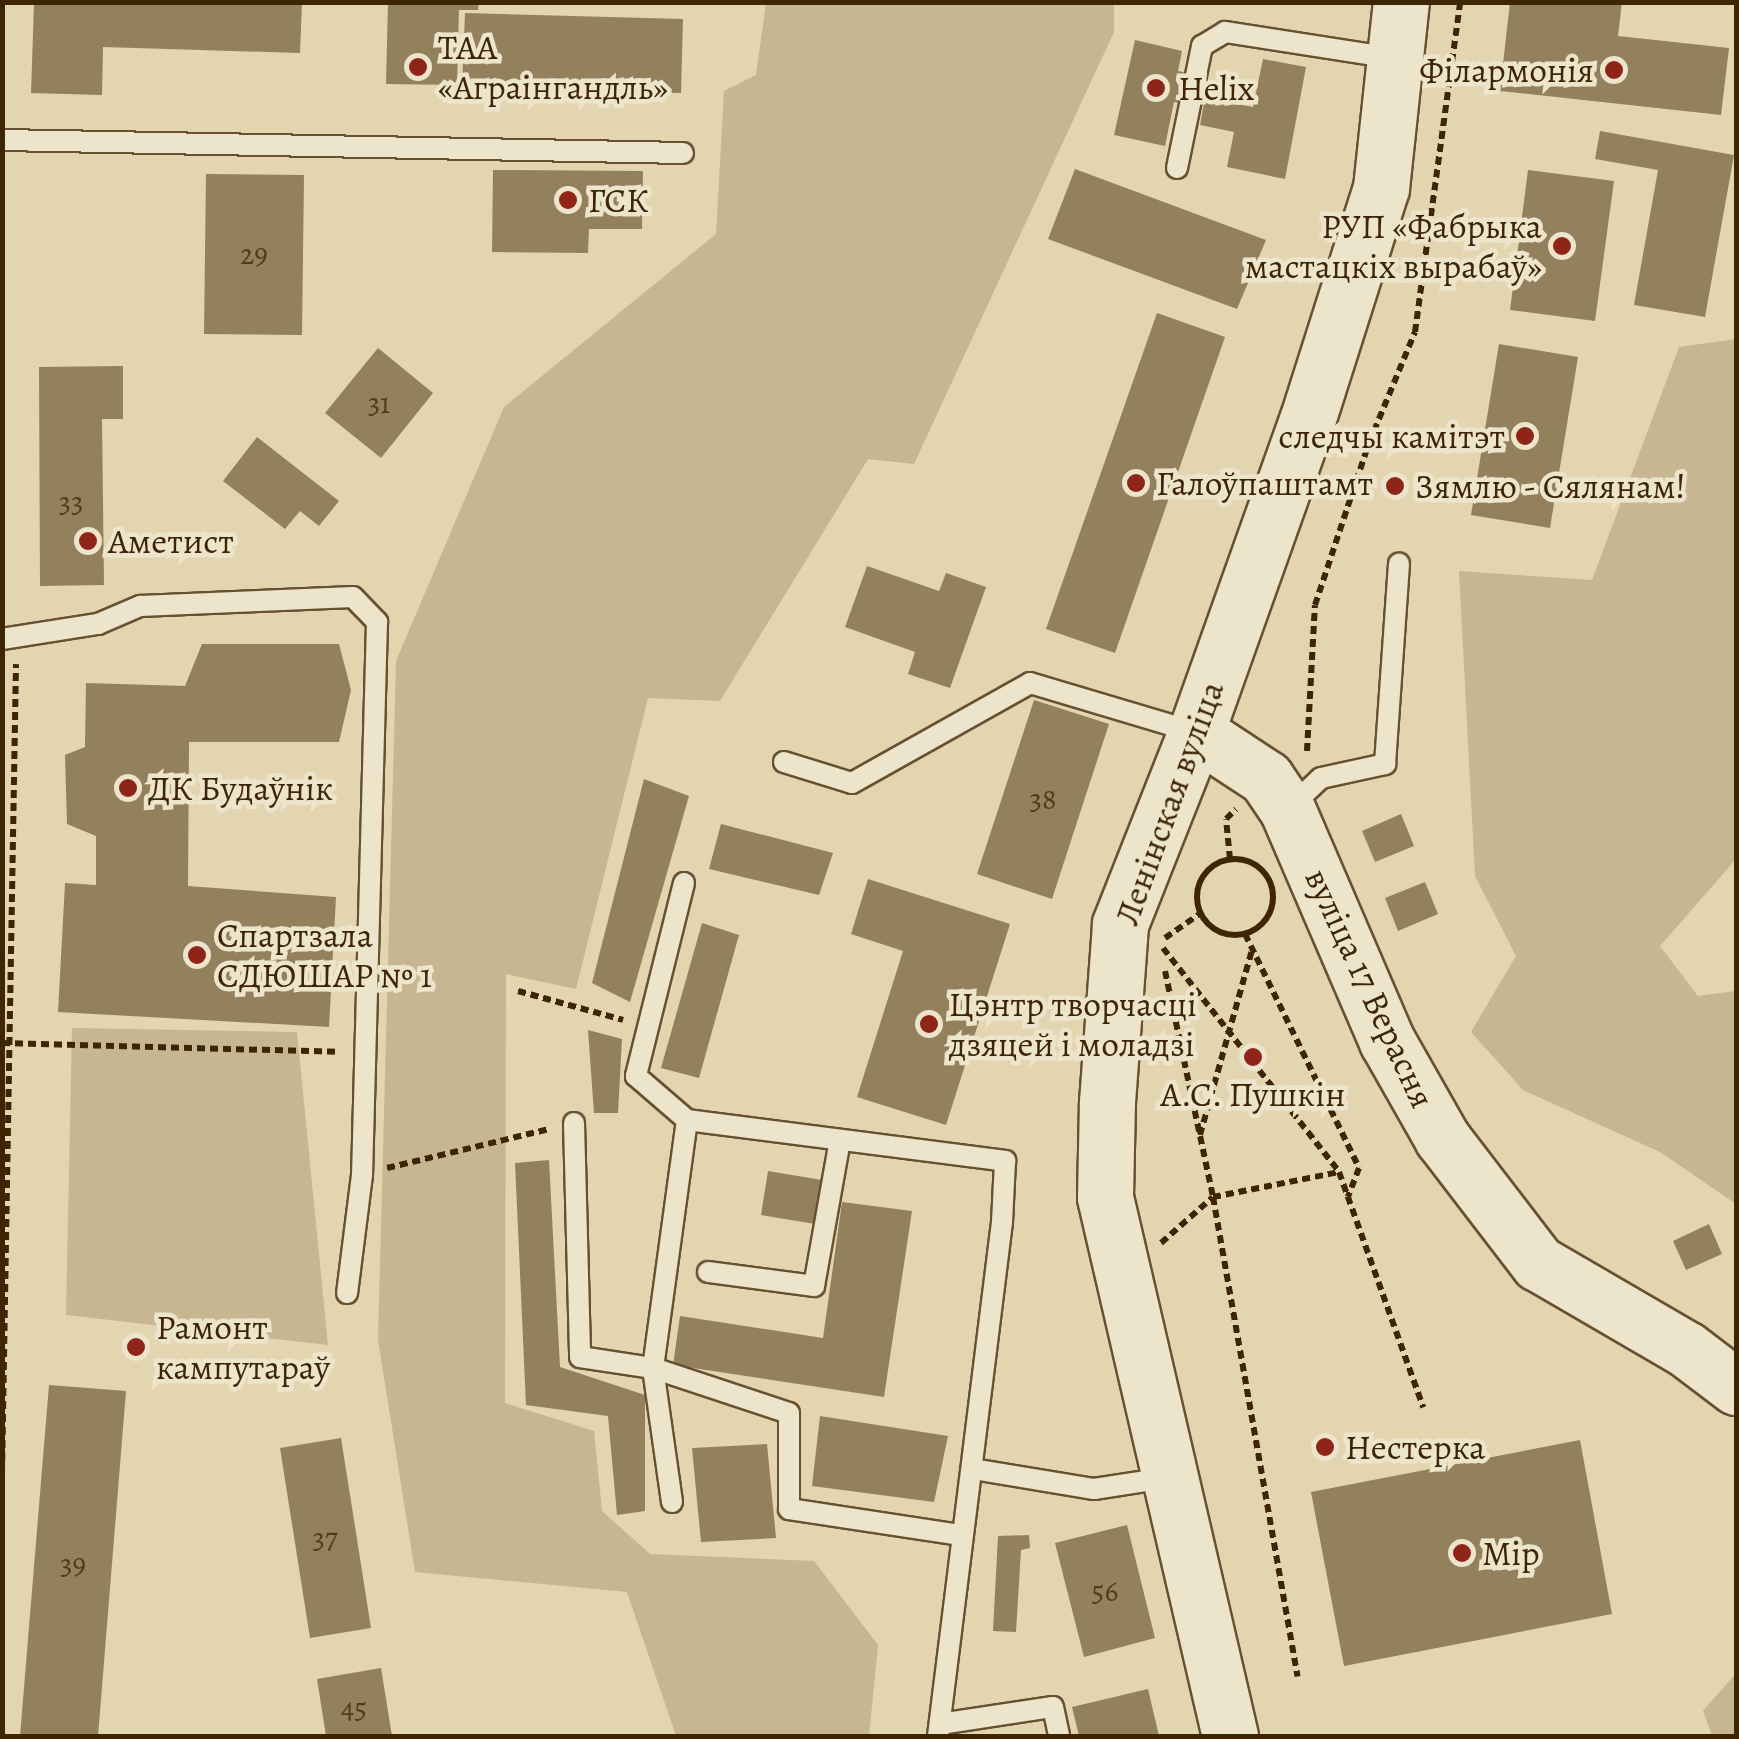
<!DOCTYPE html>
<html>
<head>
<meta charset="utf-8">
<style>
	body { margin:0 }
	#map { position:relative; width:1739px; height:1739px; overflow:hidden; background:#e2d5af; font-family:Alegreya,serif }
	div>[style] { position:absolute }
	.green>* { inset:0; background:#c6b792 }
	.building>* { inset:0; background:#93815d }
	.path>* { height:6px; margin-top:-3px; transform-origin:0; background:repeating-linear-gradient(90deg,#3e2505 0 8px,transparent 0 13px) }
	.path>.ring { margin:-3px; padding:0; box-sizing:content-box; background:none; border:6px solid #3e2505; border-radius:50% }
	.roads { filter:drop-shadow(2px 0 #675130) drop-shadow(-2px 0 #675130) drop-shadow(0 2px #675130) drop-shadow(0 -2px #675130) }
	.lane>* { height:20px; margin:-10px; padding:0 10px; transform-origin:10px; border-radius:10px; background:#ece4cb }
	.secondary>* { height:55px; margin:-27.5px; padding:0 27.5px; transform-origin:27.5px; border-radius:27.5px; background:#ece4cb }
	.dots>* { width:28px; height:28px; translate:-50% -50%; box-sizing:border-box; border:5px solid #ece4cb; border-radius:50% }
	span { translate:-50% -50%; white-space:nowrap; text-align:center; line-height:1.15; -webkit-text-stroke:9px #ece4cb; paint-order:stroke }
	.number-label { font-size:30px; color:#533c1b }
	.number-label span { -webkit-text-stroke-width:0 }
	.poi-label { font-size:35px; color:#3e2505 }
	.left { translate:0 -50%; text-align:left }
	.right { translate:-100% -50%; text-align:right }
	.street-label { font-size:35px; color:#3e2505 }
	.frame { position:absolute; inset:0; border:5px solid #3e2505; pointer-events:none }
</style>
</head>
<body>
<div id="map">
	<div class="green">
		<div style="clip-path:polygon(766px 3px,1114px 3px,1114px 32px,914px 464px,868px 459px,720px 701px,648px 698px,576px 989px,506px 974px,505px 1403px,594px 1431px,602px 1511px,650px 1554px,814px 1561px,878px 1645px,869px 1736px,676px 1736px,627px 1592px,415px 1572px,378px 1340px,396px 661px,504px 407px,716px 234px,724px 91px,756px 75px)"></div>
		<div style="clip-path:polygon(1736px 339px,1736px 859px,1660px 946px,1698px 996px,1736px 991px,1736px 1204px,1660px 1152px,1523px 1090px,1471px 1032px,1516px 956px,1475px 876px,1459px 571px,1592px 580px,1679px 347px)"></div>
		<div style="clip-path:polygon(72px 1028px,297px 1032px,328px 1345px,66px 1315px)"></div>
		<div style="clip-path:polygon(1736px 1673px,1736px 1736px,1712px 1736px,1703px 1711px)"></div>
	</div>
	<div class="building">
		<div style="clip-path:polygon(388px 2px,479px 2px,478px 10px,459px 10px,457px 85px,386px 84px)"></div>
		<div style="clip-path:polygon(1510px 2px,1622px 2px,1618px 36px,1729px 48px,1721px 115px,1500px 91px)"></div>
		<div style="clip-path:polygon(34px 3px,302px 3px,300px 53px,103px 47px,102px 95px,31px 93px)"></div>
		<div style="clip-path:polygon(465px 13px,683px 19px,681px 93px,462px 88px)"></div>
		<div style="clip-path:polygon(1135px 40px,1182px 51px,1178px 71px,1192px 74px,1185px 104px,1174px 102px,1165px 146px,1114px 135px)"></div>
		<div style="clip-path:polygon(1263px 59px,1306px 67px,1285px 179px,1227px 167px,1234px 132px,1200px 125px,1205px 98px,1253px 107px)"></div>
		<div style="clip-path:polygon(1600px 131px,1734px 155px,1705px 317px,1634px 305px,1658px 170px,1595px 159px)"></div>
		<div style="clip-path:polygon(1075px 169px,1266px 240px,1237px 309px,1048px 239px)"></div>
		<div style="clip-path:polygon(493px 170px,643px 171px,642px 229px,589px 229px,588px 253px,492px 252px)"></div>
		<div style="clip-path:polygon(1528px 170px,1614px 181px,1595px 321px,1510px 310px)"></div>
		<div style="clip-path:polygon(206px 174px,304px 175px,302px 335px,204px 334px)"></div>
		<div style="clip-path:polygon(1157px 313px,1225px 337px,1115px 653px,1046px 629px)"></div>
		<div style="clip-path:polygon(1499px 344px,1578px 357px,1550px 528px,1471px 515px)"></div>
		<div style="clip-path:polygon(378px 348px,433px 393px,381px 458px,325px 413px)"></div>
		<div style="clip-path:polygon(123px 366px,123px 419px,102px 419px,104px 585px,40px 586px,39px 367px)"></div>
		<div style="clip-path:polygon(257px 437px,339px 501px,319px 526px,300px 511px,285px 529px,223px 481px)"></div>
		<div style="clip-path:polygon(867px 566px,939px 591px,946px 573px,986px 587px,950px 688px,908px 674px,915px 652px,845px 627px)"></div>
		<div style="clip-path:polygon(202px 644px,339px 644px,351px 690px,339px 742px,189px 742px,188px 886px,336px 897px,329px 1027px,58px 1012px,65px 883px,96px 885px,96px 836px,67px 824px,65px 755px,85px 747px,86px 683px,185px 686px)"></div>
		<div style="clip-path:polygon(1034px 700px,1109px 724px,1052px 899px,977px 874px)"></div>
		<div style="clip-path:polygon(644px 779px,689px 796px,630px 1002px,592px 983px)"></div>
		<div style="clip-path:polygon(1401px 814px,1414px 846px,1375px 862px,1362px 831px)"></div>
		<div style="clip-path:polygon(721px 824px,833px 853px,819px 895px,709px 869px)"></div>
		<div style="clip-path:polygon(868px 879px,1010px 924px,946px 1125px,857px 1097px,903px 951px,851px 934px)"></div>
		<div style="clip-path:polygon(1425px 882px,1438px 914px,1398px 931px,1385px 898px)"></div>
		<div style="clip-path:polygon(702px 923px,739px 935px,699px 1078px,661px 1068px)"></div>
		<div style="clip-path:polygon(588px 1030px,622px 1039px,618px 1113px,594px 1113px)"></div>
		<div style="clip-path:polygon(549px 1160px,560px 1367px,645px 1395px,645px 1511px,617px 1515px,608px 1416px,526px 1405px,515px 1163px)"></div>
		<div style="clip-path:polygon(768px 1171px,822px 1180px,815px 1224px,761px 1215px)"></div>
		<div style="clip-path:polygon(842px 1202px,912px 1211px,884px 1397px,673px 1365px,680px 1316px,823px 1338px)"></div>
		<div style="clip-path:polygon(1709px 1224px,1722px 1254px,1686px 1270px,1673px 1241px)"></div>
		<div style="clip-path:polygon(49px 1385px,126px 1391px,98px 1736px,20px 1736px)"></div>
		<div style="clip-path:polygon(820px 1416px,948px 1436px,934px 1502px,812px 1486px)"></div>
		<div style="clip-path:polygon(341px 1438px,371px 1628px,310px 1638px,280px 1448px)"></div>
		<div style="clip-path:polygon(1580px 1440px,1612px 1614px,1344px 1666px,1311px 1492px)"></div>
		<div style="clip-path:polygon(767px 1444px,776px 1538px,701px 1542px,692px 1448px)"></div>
		<div style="clip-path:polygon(1127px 1525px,1155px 1638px,1084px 1657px,1055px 1543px)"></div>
		<div style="clip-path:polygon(1029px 1535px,1030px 1548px,1021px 1550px,1016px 1632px,993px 1631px,998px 1536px)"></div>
		<div style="clip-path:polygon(381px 1668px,392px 1736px,326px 1736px,317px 1679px)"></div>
		<div style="clip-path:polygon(1148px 1689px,1159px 1736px,1079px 1736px,1072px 1707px)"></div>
	</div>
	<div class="path">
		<div style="left:1307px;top:751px;width:146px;rotate:-86.9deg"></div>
		<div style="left:1315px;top:605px;width:171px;rotate:-71.6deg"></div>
		<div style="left:1369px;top:443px;width:120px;rotate:-67.5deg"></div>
		<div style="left:1415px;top:332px;width:333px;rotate:-82.2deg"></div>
		<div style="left:1230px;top:859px;width:40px;rotate:-95.7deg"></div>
		<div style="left:1226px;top:819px;width:14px;rotate:-45deg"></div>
		<div class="ring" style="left:1197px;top:859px;width:70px;height:70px"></div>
		<div style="left:1245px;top:934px;width:260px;rotate:64deg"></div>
		<div style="left:1359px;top:1168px;width:31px;rotate:111deg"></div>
		<div style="left:1165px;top:938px;width:44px;rotate:-34.8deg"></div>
		<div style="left:1163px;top:948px;width:285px;rotate:51.8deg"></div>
		<div style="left:1339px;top:1172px;width:250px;rotate:70.3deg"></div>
		<div style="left:1165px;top:971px;width:231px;rotate:78deg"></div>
		<div style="left:1213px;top:1197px;width:487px;rotate:80deg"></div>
		<div style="left:518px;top:991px;width:109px;rotate:15.4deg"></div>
		<div style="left:2px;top:1043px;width:336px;rotate:1.5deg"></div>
		<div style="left:1200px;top:1135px;width:192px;rotate:-74.3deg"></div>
		<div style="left:387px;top:1168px;width:168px;rotate:-13.5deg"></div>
		<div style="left:1161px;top:1243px;width:69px;rotate:-41.5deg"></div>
		<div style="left:1213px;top:1197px;width:128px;rotate:-11.2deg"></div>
		<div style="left:2px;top:1474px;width:810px;rotate:-89.01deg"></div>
	</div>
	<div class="roads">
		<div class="lane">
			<div style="left:2px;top:140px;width:681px;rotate:1.09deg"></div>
			<div style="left:1177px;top:168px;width:125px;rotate:-78.4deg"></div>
			<div style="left:1202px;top:46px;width:27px;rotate:-31deg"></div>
			<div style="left:1225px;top:32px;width:170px;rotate:8.8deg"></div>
			<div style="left:2px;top:639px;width:97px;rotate:-8.9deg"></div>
			<div style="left:98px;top:624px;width:46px;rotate:-23.2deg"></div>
			<div style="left:140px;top:606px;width:213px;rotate:-2.4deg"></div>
			<div style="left:353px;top:597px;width:35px;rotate:46deg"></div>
			<div style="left:377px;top:622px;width:553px;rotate:91.55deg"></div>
			<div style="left:362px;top:1175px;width:119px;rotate:97.2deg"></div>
			<div style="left:784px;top:762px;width:71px;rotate:17.2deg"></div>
			<div style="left:852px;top:783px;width:204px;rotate:-29.3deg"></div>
			<div style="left:1030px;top:683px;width:171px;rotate:16.6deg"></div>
			<div style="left:1289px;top:808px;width:44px;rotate:-43.2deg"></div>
			<div style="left:1321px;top:778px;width:66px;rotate:-12.3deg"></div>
			<div style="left:1385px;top:764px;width:201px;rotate:-86deg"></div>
			<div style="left:684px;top:883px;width:199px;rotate:104deg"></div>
			<div style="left:636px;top:1076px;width:67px;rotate:40.8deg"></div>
			<div style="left:687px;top:1120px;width:321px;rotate:7.3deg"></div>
			<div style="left:1005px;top:1161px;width:61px;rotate:92.8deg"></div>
			<div style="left:1002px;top:1222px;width:518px;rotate:97.1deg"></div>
			<div style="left:574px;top:1123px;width:234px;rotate:88.5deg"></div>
			<div style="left:580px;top:1357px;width:74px;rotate:8.6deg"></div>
			<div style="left:653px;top:1368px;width:143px;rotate:18.3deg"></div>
			<div style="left:789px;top:1413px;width:96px;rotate:90deg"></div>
			<div style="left:789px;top:1509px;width:174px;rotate:8.6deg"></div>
			<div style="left:708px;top:1272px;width:107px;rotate:7.5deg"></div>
			<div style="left:814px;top:1286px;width:148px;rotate:-79.9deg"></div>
			<div style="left:973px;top:1469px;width:123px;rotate:9.4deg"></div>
			<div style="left:1094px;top:1489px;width:73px;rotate:-8.7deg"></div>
			<div style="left:672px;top:1502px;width:135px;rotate:-98.1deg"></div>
			<div style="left:653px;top:1368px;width:250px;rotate:-82.2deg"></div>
			<div style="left:940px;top:1724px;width:114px;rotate:-8.6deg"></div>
			<div style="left:1053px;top:1707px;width:30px;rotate:78deg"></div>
		</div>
		<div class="secondary">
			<div style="left:1196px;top:732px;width:84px;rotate:33.3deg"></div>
			<div style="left:1266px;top:778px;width:37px;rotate:56deg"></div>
			<div style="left:1287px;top:809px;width:253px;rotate:66.7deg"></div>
			<div style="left:1387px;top:1041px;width:112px;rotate:60.4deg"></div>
			<div style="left:1442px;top:1138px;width:158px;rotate:52.5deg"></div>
			<div style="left:1538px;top:1263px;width:171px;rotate:30.2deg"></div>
			<div style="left:1686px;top:1349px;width:63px;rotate:37.2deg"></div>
			<div style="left:1230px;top:1736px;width:553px;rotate:-103.06deg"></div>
			<div style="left:1105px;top:1197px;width:95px;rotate:-88.8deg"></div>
			<div style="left:1107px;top:1102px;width:178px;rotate:-85.8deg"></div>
			<div style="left:1120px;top:924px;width:206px;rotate:-68.4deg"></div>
			<div style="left:1196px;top:732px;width:330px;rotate:-70.4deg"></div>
			<div style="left:1307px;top:421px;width:244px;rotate:-72.4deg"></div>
			<div style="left:1381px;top:188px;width:187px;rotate:-83.9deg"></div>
		</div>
	</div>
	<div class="dots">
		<div style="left:418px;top:67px;background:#8f2418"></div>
		<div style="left:1614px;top:70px;background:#8f2418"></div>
		<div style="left:1156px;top:88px;background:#8f2418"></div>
		<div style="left:568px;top:200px;background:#8f2418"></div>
		<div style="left:1562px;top:246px;background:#8f2418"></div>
		<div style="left:1525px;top:436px;background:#8f2418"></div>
		<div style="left:1136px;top:483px;background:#8f2418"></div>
		<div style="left:1395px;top:486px;background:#8f2418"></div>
		<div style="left:88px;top:541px;background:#8f2418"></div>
		<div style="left:128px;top:788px;background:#8f2418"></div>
		<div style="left:197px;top:955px;background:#8f2418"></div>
		<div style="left:929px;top:1024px;background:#8f2418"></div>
		<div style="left:1253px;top:1057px;background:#8f2418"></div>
		<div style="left:136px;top:1347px;background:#8f2418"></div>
		<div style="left:1325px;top:1447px;background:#8f2418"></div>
		<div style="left:1462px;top:1553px;background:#8f2418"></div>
	</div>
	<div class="number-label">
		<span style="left:254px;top:254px">29</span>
		<span style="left:379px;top:403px">31</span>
		<span style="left:71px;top:502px">33</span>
		<span style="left:1043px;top:799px">38</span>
		<span style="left:325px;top:1538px">37</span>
		<span style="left:73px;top:1564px">39</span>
		<span style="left:1105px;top:1591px">56</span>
		<span style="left:354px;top:1708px">45</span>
	</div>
	<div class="poi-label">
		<span class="left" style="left:438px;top:67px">ТАА<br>«Аграінгандль»</span>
		<span class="right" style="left:1594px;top:70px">Філармонія</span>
		<span class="left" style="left:1178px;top:88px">Helix</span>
		<span class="left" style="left:588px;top:200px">ГСК</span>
		<span class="right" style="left:1542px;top:246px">РУП «Фабрыка<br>мастацкіх вырабаў»</span>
		<span class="right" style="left:1505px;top:436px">следчы камітэт</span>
		<span class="left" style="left:1156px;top:483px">Галоўпаштамт</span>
		<span class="left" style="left:1415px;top:486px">Зямлю - Сялянам!</span>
		<span class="left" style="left:108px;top:541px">Аметист</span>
		<span class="left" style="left:148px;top:788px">ДК Будаўнік</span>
		<span class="left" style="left:217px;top:955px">Спартзала<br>СДЮШАР № 1</span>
		<span class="left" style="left:949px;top:1024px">Цэнтр творчасці<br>дзяцей і моладзі</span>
		<span style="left:1253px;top:1094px">А.С. Пушкін</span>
		<span class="left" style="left:156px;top:1347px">Рамонт<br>кампутараў</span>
		<span class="left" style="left:1345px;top:1447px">Нестерка</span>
		<span class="left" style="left:1482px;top:1553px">Мір</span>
	</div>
	<div class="street-label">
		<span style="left:1169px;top:803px;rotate:-70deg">Ленінская вуліца</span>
		<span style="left:1370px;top:988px;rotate:65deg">вуліца 17 Верасня</span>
	</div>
	<div class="frame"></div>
</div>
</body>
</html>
